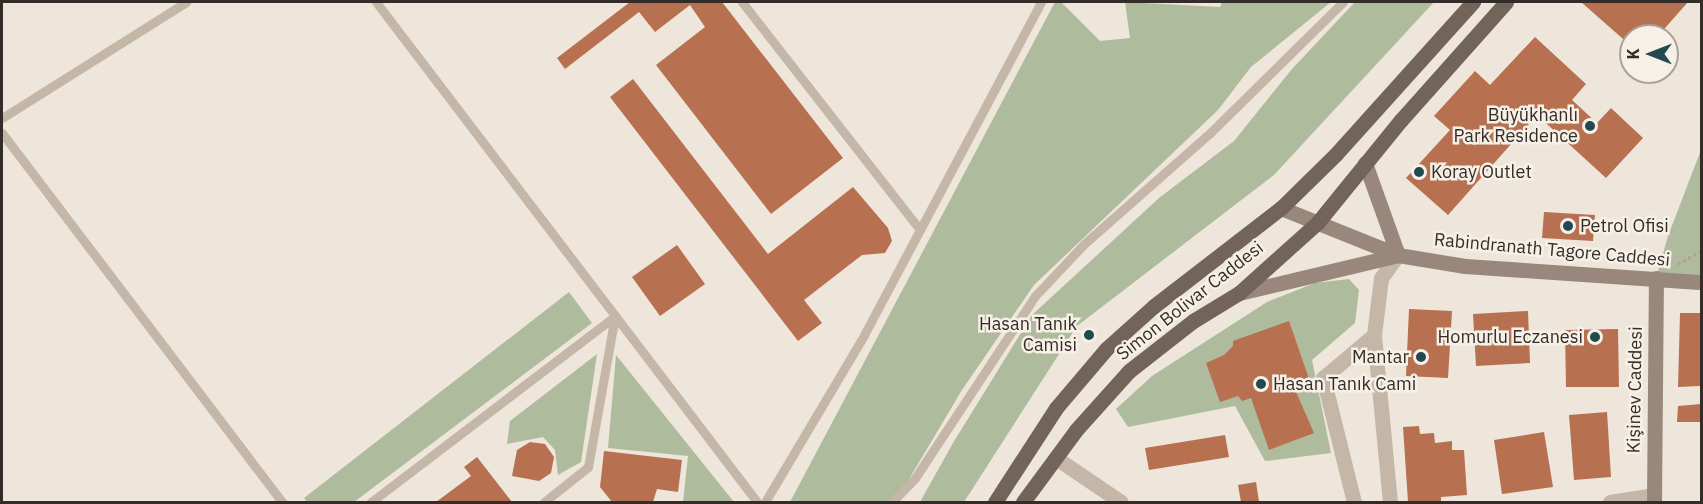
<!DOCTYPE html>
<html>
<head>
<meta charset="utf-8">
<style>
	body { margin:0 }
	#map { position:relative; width:1703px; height:504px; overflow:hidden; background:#eee6db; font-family:"IBM Plex Sans",sans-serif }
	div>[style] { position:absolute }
	.green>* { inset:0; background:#afbb9d }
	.building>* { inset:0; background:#b77050 }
	.path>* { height:3px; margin-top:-1.5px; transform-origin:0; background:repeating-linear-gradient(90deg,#b0a193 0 3px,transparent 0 6px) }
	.lane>* { height:9px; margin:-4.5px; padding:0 4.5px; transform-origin:4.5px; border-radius:4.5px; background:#c5b7a8 }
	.street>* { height:15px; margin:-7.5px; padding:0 7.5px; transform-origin:7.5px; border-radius:7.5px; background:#c5b7a8 }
	.secondary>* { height:15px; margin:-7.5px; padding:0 7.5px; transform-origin:7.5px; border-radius:7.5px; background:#98877a }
	.primary>* { height:15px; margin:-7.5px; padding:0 7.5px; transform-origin:7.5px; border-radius:7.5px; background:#73645a }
	.dots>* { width:16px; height:16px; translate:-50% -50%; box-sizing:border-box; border:3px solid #f7f0e7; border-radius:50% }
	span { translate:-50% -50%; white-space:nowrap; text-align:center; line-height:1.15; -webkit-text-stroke:5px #f7f0e7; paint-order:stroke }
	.poi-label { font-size:18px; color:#332c28 }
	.right { translate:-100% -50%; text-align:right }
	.left { translate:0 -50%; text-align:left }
	.street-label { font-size:18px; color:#332c28 }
	.frame { position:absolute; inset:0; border:3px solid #332c28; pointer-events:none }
	.north { position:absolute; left:1619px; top:24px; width:60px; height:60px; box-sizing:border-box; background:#f7f0e7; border:2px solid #a9a29b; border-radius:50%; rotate:270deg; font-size:16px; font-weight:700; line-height:24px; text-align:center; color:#332c28 }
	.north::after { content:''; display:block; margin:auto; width:21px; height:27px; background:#22494f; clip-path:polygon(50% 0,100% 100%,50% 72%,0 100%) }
</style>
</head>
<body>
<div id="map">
	<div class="green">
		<div style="clip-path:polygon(1055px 2px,1061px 2px,1100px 41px,1130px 38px,1125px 2px,1220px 7px,1222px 2px,1331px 2px,1251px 67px,1218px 110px,1034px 285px,962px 390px,899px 496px,891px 502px,790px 502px)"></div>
		<div style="clip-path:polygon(1355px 2px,1434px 2px,1274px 175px,1077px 326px,964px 502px,920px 502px,953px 443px,1032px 315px,1159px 198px,1234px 141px,1292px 69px)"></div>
		<div style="clip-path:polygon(1701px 150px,1701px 282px,1656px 278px,1668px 236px)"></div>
		<div style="clip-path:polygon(1349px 279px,1359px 290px,1355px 323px,1312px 360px,1331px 453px,1265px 461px,1235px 406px,1128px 427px,1116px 409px,1152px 376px,1267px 302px,1315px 283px)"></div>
		<div style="clip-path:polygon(569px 292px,592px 323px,354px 502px,307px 502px,304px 498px)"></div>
		<div style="clip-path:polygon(597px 354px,581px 462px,558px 475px,555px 450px,543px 437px,507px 444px,510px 421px)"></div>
		<div style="clip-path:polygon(616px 355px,734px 502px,683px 502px,688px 456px,608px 448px)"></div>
	</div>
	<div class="building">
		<div style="clip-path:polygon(630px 2px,722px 2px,843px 158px,771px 214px,656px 65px,705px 27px,690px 5px,655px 32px,639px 12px,565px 69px,557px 58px)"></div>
		<div style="clip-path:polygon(1581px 2px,1688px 2px,1658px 36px,1631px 36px,1631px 46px)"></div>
		<div style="clip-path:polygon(1535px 37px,1586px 84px,1572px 100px,1597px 123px,1611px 108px,1643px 138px,1606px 178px,1537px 115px,1448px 215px,1406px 178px,1450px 130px,1434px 116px,1475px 71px,1490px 85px)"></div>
		<div style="clip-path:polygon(633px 79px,768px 254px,853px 187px,888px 228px,892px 241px,885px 253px,862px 255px,804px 300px,822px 323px,798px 341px,610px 97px)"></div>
		<div style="clip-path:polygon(1544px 212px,1595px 215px,1593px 241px,1542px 238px)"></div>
		<div style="clip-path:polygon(677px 245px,705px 284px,660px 316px,632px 277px)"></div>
		<div style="clip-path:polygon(1409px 309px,1452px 311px,1448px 378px,1406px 376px)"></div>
		<div style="clip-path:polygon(1528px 311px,1530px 363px,1476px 366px,1473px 314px)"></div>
		<div style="clip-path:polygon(1680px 313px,1701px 313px,1701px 386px,1678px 387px)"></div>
		<div style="clip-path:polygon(1289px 321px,1308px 376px,1308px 384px,1296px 392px,1314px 433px,1269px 450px,1251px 398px,1242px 401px,1238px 396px,1220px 402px,1206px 363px,1224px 355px,1233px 346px,1233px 341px)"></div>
		<div style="clip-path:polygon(1618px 329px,1619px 387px,1566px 387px,1565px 330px)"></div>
		<div style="clip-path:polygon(1701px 404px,1701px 422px,1677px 422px,1678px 406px)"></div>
		<div style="clip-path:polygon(1607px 412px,1611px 477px,1574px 480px,1569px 415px)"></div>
		<div style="clip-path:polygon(1419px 426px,1420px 434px,1434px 433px,1435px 443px,1452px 441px,1452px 450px,1464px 450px,1467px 495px,1441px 497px,1441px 502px,1408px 502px,1403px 427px)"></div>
		<div style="clip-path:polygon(1544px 432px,1553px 487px,1502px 494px,1494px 440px)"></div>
		<div style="clip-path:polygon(1225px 435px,1229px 457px,1149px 470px,1145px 448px)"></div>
		<div style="clip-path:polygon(530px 442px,545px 444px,554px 457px,551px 473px,539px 481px,512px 476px,517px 450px)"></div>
		<div style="clip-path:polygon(604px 451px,682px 460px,678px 492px,657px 489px,653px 502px,612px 502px,600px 487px)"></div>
		<div style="clip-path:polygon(477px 457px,512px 502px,436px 502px,471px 476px,464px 467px)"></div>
		<div style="clip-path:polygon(1256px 482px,1259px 502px,1241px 502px,1238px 485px)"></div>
	</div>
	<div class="path">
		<div style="left:1678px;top:264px;width:28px;rotate:-30deg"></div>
	</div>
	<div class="lane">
		<div style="left:376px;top:2px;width:629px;rotate:52.69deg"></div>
		<div style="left:742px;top:2px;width:289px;rotate:52deg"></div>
		<div style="left:2px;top:118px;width:218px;rotate:-32.2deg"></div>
		<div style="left:2px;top:133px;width:463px;rotate:52.8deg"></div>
		<div style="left:371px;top:502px;width:307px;rotate:-37.3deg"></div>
		<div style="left:544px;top:502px;width:56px;rotate:-38.5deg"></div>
		<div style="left:588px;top:467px;width:153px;rotate:-79.9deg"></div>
		<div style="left:765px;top:502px;width:194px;rotate:-59.3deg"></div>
		<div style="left:864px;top:335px;width:377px;rotate:-62deg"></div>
		<div style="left:892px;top:502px;width:33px;rotate:-46deg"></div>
		<div style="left:915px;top:478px;width:218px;rotate:-56.6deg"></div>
		<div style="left:1035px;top:296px;width:71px;rotate:-46.7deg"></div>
		<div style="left:1084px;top:244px;width:168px;rotate:-41.4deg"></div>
		<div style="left:1210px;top:133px;width:187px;rotate:-44.6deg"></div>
	</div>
	<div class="street">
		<div style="left:1056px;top:458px;width:78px;rotate:34.1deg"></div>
		<div style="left:1354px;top:502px;width:128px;rotate:-104deg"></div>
		<div style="left:1323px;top:378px;width:67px;rotate:-40.1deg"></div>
		<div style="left:1390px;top:502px;width:168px;rotate:-95.5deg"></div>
		<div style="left:1374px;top:335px;width:57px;rotate:-83deg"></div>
		<div style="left:1381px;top:278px;width:29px;rotate:-54deg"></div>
		<div style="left:1610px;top:502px;width:45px;rotate:-9deg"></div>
	</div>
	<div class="secondary">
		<div style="left:1365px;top:163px;width:98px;rotate:70.3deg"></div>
		<div style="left:1281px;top:208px;width:126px;rotate:21.9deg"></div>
		<div style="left:1398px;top:255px;width:68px;rotate:9.3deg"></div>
		<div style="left:1465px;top:266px;width:238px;rotate:3.9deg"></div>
		<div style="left:1239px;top:293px;width:163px;rotate:-13.4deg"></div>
		<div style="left:1654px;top:502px;width:224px;rotate:-89.5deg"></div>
	</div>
	<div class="primary">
		<div style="left:995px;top:502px;width:112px;rotate:-57deg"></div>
		<div style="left:1056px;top:408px;width:77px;rotate:-49.7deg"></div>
		<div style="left:1106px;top:349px;width:64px;rotate:-41.9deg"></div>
		<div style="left:1154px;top:306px;width:160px;rotate:-37.7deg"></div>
		<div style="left:1281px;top:208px;width:77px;rotate:-44.5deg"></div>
		<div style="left:1336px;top:154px;width:205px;rotate:-48deg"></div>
		<div style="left:1023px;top:502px;width:89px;rotate:-53.6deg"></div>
		<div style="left:1076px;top:430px;width:79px;rotate:-48.1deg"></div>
		<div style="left:1129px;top:371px;width:81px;rotate:-38deg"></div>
		<div style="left:1193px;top:321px;width:54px;rotate:-31.3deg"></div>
		<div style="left:1239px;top:293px;width:106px;rotate:-41.9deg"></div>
		<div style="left:1318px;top:222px;width:132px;rotate:-50.9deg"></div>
		<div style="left:1401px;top:120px;width:158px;rotate:-48.3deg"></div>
	</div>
	<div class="dots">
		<div style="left:1590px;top:126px;background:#22494f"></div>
		<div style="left:1419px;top:172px;background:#22494f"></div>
		<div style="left:1568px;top:226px;background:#22494f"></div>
		<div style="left:1089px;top:335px;background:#22494f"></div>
		<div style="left:1595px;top:337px;background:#22494f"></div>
		<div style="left:1421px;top:357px;background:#22494f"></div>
		<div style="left:1261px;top:384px;background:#22494f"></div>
	</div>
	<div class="poi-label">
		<span class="right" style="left:1578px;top:126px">Büyükhanlı<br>Park Residence</span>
		<span class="left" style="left:1431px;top:172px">Koray Outlet</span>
		<span class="left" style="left:1580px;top:226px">Petrol Ofisi</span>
		<span class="right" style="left:1077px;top:335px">Hasan Tanık<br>Camisi</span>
		<span class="right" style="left:1583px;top:337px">Homurlu Eczanesi</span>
		<span class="right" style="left:1409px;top:357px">Mantar</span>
		<span class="left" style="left:1273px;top:384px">Hasan Tanık Cami</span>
	</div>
	<div class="street-label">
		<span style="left:1552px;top:250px;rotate:5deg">Rabindranath Tagore Caddesi</span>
		<span style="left:1190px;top:301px;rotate:-38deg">Simon Bolivar Caddesi</span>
		<span style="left:1635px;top:390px;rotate:-89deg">Kişinev Caddesi</span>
	</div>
	<div class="frame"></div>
	<div class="north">K</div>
</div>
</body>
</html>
